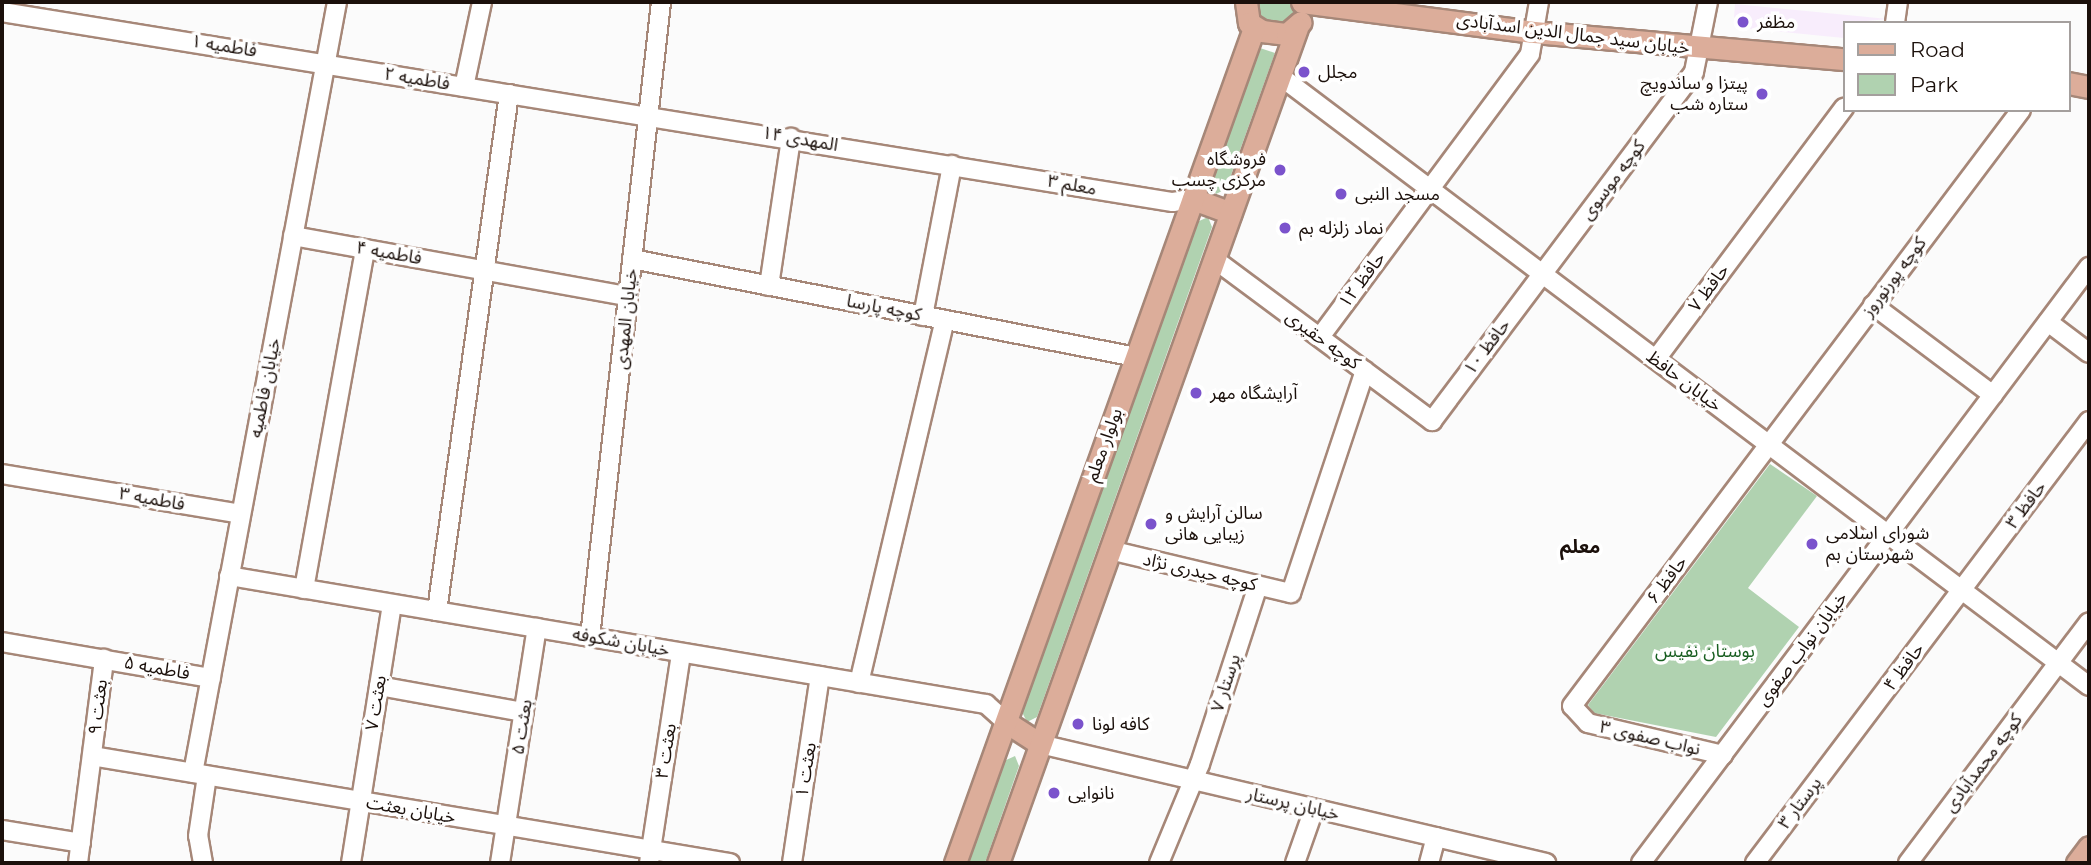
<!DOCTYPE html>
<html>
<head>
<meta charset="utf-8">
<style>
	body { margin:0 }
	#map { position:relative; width:2091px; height:865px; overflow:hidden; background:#fbfbfb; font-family:Montserrat,"Noto Sans Arabic",sans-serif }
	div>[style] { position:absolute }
	.commercial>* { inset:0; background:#f8edfc }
	.green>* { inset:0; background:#b0d2b0 }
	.roads { filter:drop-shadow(2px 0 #a68778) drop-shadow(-2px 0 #a68778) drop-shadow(0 2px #a68778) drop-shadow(0 -2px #a68778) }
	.minor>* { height:18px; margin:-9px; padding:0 9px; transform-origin:9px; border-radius:9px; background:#fff }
	.major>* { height:21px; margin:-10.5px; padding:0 10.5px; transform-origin:10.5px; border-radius:10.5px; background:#dcad9a }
	.dots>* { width:19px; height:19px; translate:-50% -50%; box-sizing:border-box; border:4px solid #fff; border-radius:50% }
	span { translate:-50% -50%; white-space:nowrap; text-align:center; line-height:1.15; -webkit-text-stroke:7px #fff; paint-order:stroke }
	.poi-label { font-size:18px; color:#1b100b }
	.left { translate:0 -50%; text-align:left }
	.right { translate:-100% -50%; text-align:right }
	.street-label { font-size:18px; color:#1b100b }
	.park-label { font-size:18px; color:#185e20 }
	.neighbourhood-label { font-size:19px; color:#1b100b; font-weight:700 }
	.frame { position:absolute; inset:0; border:4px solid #1b100b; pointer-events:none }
	.legend { position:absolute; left:1843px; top:21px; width:228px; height:91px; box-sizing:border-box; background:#fff; border:2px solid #a49f9d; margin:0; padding:9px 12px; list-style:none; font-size:21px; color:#1b100b }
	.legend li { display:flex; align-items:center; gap:14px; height:35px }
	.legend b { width:35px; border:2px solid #a49f9d }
</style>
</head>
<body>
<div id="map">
	<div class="commercial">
		<div style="clip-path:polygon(1735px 4px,1888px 19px,1844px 23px,1844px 38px,1743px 28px,1734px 17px)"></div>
	</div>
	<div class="green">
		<div style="clip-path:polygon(1257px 2px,1289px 2px,1295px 14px,1285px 25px,1264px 22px,1256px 17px)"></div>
		<div style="clip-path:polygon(1260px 48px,1275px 53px,1226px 189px,1216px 194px,1211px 184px)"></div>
		<div style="clip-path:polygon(1208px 217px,1212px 227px,1037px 717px,1027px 722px,1022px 712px,1197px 222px)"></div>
		<div style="clip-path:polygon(1770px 464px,1817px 496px,1748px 588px,1799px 627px,1716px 737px,1594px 713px,1588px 705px)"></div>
		<div style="clip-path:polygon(1015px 756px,1019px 766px,985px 863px,968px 863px,1004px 761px)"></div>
	</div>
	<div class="roads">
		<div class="minor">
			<div style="left:2px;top:12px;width:1186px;rotate:9.22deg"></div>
			<div style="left:1173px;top:202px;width:20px;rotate:-9deg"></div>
			<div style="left:1895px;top:23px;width:21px;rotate:-82deg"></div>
			<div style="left:1280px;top:76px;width:1013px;rotate:37.02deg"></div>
			<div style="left:464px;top:87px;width:87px;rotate:-78deg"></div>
			<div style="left:293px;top:236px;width:340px;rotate:10.2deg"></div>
			<div style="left:632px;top:259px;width:513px;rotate:11deg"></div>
			<div style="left:1214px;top:259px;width:272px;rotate:36.6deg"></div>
			<div style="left:1432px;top:421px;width:436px;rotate:-53.1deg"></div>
			<div style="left:1694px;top:72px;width:71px;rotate:-78.7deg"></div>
			<div style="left:769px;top:286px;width:150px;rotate:-81.5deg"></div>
			<div style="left:1873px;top:305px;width:150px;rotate:36.9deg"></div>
			<div style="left:923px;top:316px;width:154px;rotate:-79.1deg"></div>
			<div style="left:2048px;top:322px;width:51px;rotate:37.1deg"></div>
			<div style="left:1320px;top:337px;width:352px;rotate:-53.4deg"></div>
			<div style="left:1530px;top:54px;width:53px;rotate:-80.2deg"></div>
			<div style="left:1656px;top:359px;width:314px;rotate:-53.2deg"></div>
			<div style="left:2px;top:474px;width:242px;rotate:9.5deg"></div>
			<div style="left:1110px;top:550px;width:186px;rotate:13.4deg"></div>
			<div style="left:1291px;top:593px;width:234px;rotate:-71.6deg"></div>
			<div style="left:229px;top:576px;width:768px;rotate:9.6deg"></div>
			<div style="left:986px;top:704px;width:27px;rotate:42deg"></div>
			<div style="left:304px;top:589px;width:345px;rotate:-79.8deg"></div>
			<div style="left:437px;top:611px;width:522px;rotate:-82.07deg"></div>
			<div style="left:590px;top:637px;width:639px;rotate:-83.62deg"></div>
			<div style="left:2px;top:642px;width:212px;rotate:9.8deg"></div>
			<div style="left:859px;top:683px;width:373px;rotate:-76.7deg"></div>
			<div style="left:379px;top:686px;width:147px;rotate:10.2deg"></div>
			<div style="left:1040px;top:744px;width:520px;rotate:13.23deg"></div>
			<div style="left:1723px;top:755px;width:139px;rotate:-166.7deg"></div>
			<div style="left:1588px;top:723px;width:23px;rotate:-133deg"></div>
			<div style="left:1572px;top:706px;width:746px;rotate:-53.01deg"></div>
			<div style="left:92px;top:756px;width:647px;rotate:9.52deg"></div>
			<div style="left:193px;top:773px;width:784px;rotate:-79.42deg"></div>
			<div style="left:2px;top:830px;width:80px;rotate:9.3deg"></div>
			<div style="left:78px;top:863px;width:206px;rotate:-82.7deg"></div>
			<div style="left:203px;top:863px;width:27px;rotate:-100deg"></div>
			<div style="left:198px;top:836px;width:61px;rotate:-81.5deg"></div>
			<div style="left:351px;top:863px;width:262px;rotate:-81deg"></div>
			<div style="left:500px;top:863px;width:238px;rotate:-81.1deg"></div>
			<div style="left:649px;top:863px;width:212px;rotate:-81.3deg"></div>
			<div style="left:792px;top:863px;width:189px;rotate:-81.5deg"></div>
			<div style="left:1159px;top:863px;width:107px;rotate:-67.5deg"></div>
			<div style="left:1200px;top:764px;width:187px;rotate:-72deg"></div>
			<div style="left:1295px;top:863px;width:57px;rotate:-70.6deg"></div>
			<div style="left:1429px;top:863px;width:27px;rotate:-75deg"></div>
			<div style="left:1641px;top:863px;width:746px;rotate:-53.07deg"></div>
			<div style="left:1755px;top:863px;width:554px;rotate:-52.92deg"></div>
			<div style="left:1908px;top:863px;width:301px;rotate:-53.1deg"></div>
		</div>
		<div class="major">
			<div style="left:1246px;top:2px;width:21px;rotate:82deg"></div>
			<div style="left:1249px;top:23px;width:15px;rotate:32deg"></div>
			<div style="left:1262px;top:31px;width:25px;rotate:7deg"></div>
			<div style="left:1287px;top:34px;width:18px;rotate:-41deg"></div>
			<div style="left:1302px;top:2px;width:233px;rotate:7.4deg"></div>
			<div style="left:1533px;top:32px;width:312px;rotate:5deg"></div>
			<div style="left:2068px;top:83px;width:21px;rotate:11deg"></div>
			<div style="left:1193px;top:199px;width:40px;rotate:20.2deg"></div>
			<div style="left:1006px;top:722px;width:40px;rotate:32.9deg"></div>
			<div style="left:955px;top:863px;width:887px;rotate:-70.3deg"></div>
			<div style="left:998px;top:863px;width:887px;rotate:-70.3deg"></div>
			<div style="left:2077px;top:863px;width:20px;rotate:-53deg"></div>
		</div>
	</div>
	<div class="dots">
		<div style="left:1743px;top:22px;background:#7b53cc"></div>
		<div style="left:1304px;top:72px;background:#7b53cc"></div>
		<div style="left:1762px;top:94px;background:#7b53cc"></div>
		<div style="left:1280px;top:170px;background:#7b53cc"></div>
		<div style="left:1341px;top:194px;background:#7b53cc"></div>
		<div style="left:1285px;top:228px;background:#7b53cc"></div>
		<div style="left:1196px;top:393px;background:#7b53cc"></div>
		<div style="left:1151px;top:524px;background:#7b53cc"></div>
		<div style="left:1812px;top:544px;background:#7b53cc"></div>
		<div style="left:1078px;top:724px;background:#7b53cc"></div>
		<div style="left:1054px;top:793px;background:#7b53cc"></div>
	</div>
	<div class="poi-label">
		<span class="left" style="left:1757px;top:22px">مظفر</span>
		<span class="left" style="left:1318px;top:72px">مجلل</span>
		<span class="right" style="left:1748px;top:94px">پیتزا و ساندویچ<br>ستاره شب</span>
		<span class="right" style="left:1266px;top:170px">فروشگاه<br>مرکزی چسب</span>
		<span class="left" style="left:1355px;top:194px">مسجد النبی</span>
		<span class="left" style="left:1299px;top:228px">نماد زلزله بم</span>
		<span class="left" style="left:1210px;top:393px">آرایشگاه مهر</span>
		<span class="left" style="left:1165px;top:524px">سالن آرایش و<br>زیبایی هانی</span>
		<span class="left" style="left:1826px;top:544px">شورای اسلامی<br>شهرستان بم</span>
		<span class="left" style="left:1092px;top:724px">کافه لونا</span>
		<span class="left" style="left:1068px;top:793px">نانوایی</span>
	</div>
	<div class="street-label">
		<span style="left:1573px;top:34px;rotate:7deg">خیابان سید جمال الدین اسدآبادی</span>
		<span style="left:224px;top:46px;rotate:9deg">فاطمیه ۱</span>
		<span style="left:417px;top:79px;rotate:9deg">فاطمیه ۲</span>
		<span style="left:800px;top:139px;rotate:10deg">المهدی ۱۴</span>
		<span style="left:1613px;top:180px;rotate:-53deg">کوچه موسوی</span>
		<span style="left:1072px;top:185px;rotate:10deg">معلم ۳</span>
		<span style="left:389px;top:253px;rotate:10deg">فاطمیه ۴</span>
		<span style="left:1894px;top:277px;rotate:-53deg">کوچه پورنوروز</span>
		<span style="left:1362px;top:280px;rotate:-53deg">حافظ ۱۲</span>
		<span style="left:1709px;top:288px;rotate:-53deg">حافظ ۷</span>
		<span style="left:884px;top:308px;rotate:11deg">کوچه پارسا</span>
		<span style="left:626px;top:319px;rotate:-84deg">خیابان المهدی</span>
		<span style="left:1323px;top:340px;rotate:36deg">کوچه حقیری</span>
		<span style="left:1487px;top:347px;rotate:-53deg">حافظ ۱۰</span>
		<span style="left:1684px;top:381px;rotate:37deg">خیابان حافظ</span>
		<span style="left:265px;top:388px;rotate:-79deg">خیابان فاطمیه</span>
		<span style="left:1104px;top:445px;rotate:-70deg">بولوار معلم</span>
		<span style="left:152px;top:499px;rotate:10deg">فاطمیه ۳</span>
		<span style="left:2026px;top:505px;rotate:-53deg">حافظ ۳</span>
		<span style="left:1200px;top:572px;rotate:13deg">کوچه حیدری نژاد</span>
		<span style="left:1667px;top:580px;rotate:-53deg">حافظ ۶</span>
		<span style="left:621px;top:642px;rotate:10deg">خیابان شکوفه</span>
		<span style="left:1802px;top:649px;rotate:-53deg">خیابان نواب صفوی</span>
		<span style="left:1904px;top:667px;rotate:-53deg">حافظ ۴</span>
		<span style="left:157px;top:668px;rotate:10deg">فاطمیه ۵</span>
		<span style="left:1226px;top:683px;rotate:-72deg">پرستار ۷</span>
		<span style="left:376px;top:703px;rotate:-81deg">بعثت ۷</span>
		<span style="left:98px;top:707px;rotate:-83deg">بعثت ۹</span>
		<span style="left:522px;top:727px;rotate:-81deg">بعثت ۵</span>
		<span style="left:1650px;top:738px;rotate:13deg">نواب صفوی ۳</span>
		<span style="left:666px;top:751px;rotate:-81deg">بعثت ۳</span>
		<span style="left:1983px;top:763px;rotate:-53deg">کوچه محمدآبادی</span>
		<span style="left:806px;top:770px;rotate:-81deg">بعثت ۱</span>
		<span style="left:1800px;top:803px;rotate:-53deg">پرستار ۳</span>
		<span style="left:1293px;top:804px;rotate:13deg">خیابان پرستار</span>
		<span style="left:411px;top:810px;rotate:10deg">خیابان بعثت</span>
	</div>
	<div class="park-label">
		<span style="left:1705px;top:651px">بوستان نفیس</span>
	</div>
	<div class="neighbourhood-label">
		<span style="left:1580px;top:547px">معلم</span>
	</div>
	<div class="frame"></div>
	<ul class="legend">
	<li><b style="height:9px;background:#dcad9a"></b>Road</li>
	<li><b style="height:19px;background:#b0d2b0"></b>Park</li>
	</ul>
</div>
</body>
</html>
